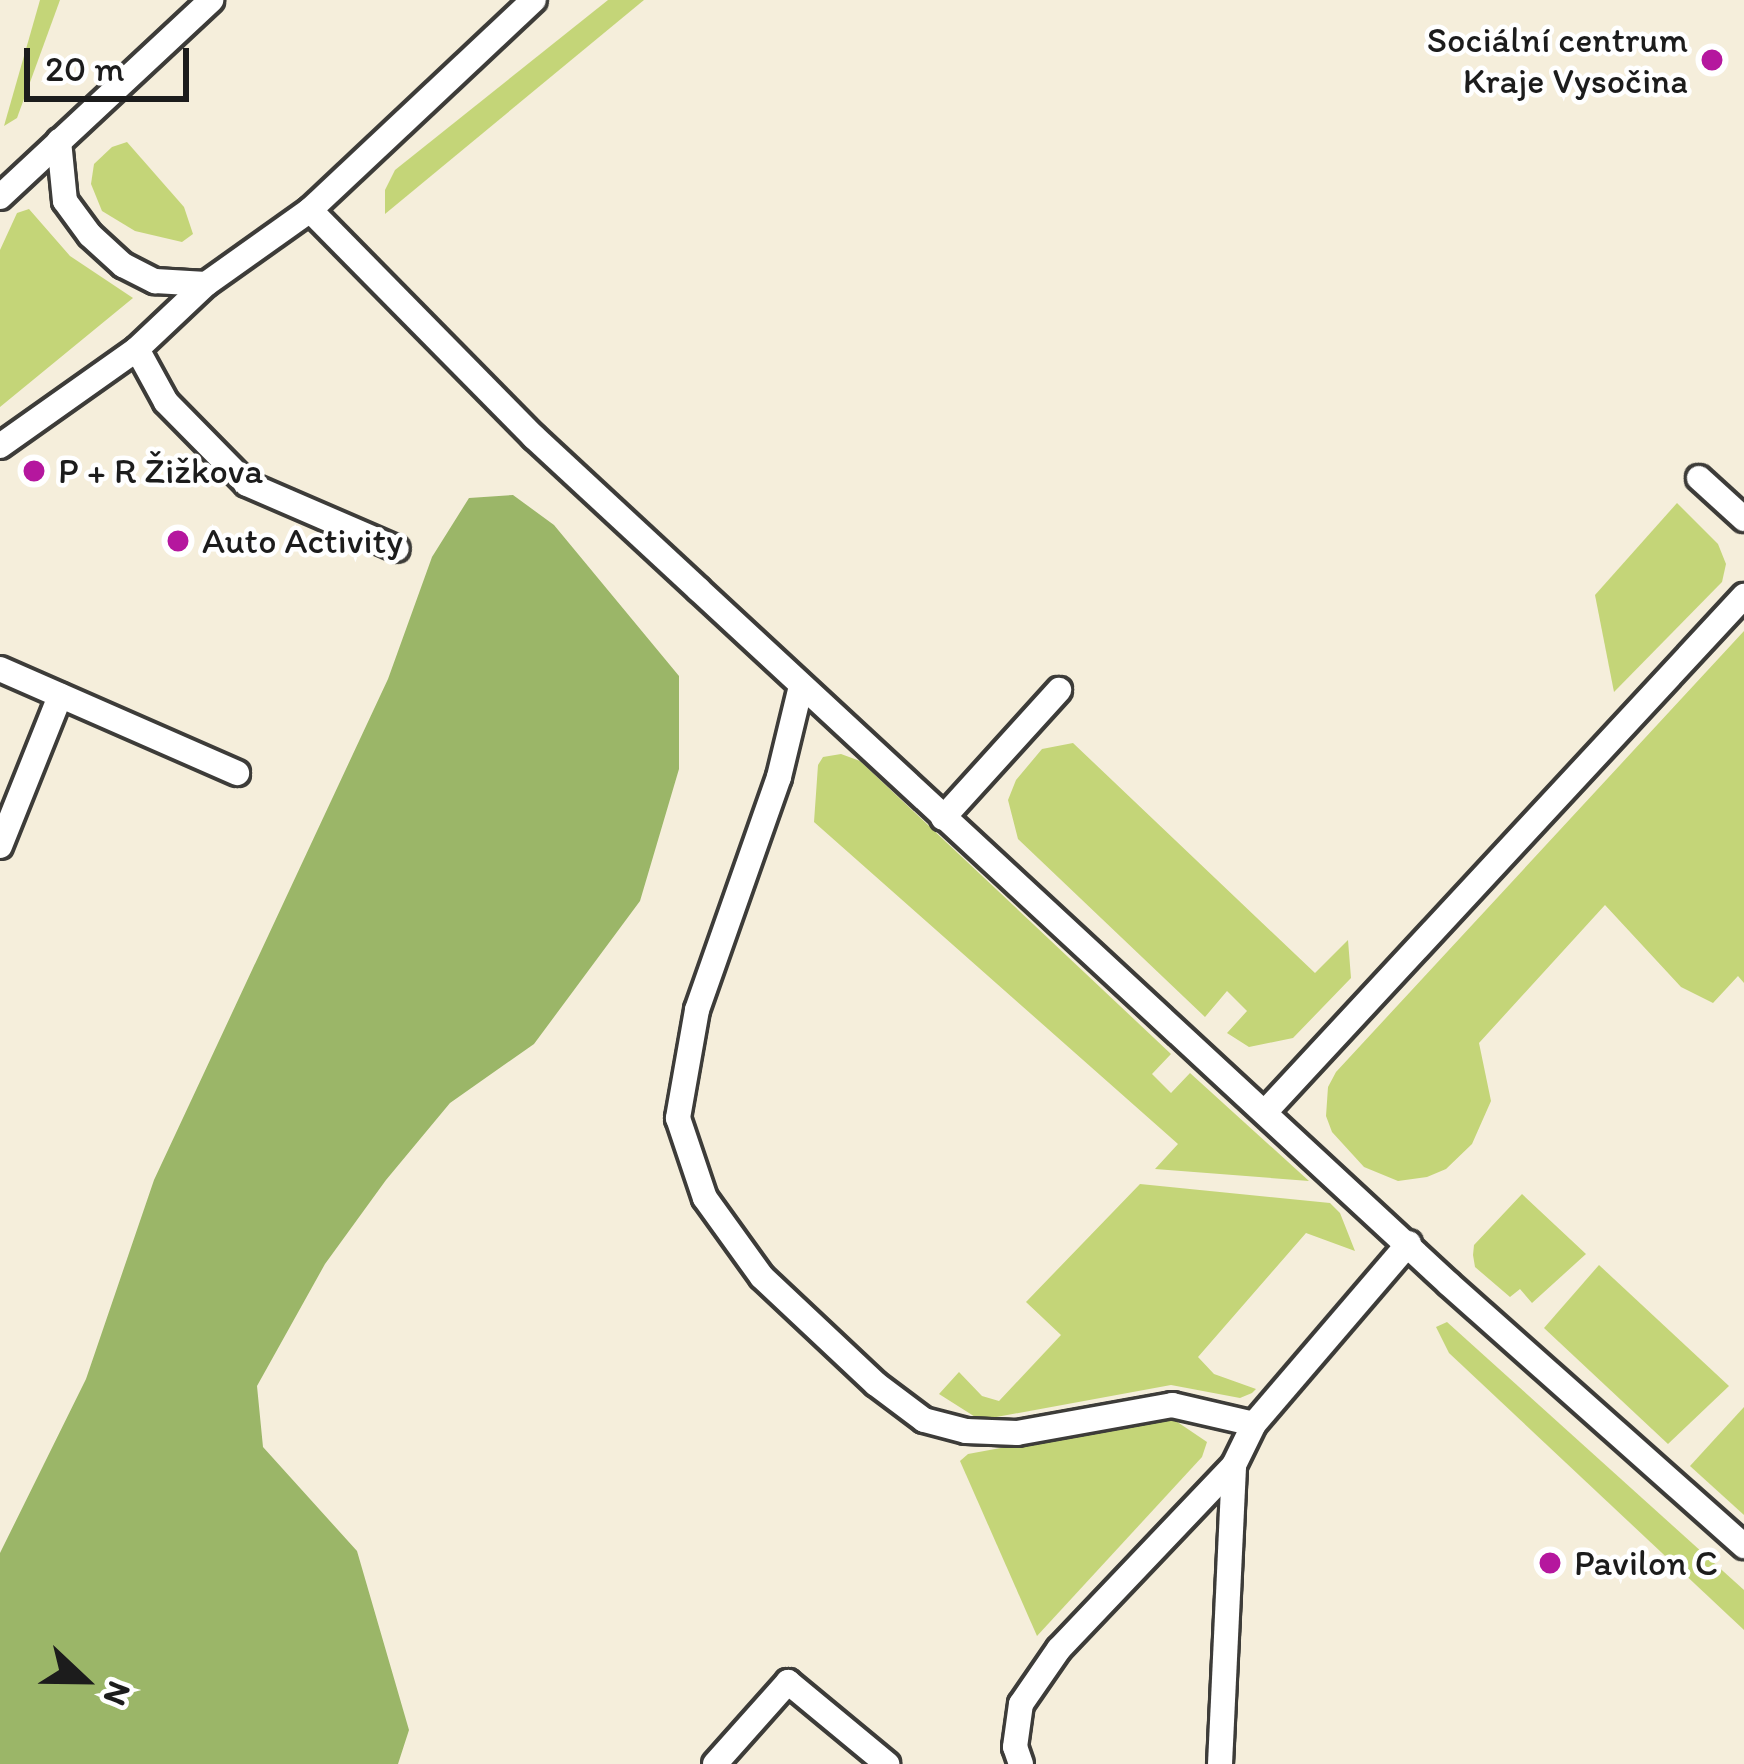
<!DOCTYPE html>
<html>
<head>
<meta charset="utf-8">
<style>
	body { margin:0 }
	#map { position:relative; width:1744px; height:1764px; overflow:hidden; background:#f5eedb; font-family:Itim,sans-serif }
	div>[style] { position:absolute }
	.green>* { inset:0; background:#c4d578 }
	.forest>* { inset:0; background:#9bb668 }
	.roads { filter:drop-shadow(3px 0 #3d3c39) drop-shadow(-3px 0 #3d3c39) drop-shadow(0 3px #3d3c39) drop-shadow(0 -3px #3d3c39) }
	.service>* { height:24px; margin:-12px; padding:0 12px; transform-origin:12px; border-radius:12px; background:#fff }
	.dots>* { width:33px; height:33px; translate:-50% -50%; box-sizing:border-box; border:6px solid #fff; border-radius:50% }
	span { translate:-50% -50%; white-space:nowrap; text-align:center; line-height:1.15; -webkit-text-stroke:9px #fff; paint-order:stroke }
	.poi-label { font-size:36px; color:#1c1c1c }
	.right { translate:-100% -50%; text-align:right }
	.left { translate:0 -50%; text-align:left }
	.north { position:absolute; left:24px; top:1620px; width:120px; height:120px; -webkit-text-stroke:9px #fff; paint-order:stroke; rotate:112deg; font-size:33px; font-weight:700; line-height:48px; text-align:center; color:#1c1c1c }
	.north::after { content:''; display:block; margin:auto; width:42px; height:54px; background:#1c1c1c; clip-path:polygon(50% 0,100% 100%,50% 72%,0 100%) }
	.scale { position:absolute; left:24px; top:48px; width:165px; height:54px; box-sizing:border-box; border:6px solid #1c1c1c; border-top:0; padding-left:15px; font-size:36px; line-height:42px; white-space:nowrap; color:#1c1c1c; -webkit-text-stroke:9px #fff; paint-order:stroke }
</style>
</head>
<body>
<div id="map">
	<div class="green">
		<div style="clip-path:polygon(40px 0,60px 0,17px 118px,4px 126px)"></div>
		<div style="clip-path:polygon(608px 0,644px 0,385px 214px,385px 190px,395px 170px)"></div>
		<div style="clip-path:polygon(127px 142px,184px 207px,193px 234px,182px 242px,135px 231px,102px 211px,91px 184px,94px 164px,112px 147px)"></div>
		<div style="clip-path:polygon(29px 209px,70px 256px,133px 298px,0 407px,0 250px,17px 213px)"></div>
		<div style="clip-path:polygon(1677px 503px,1718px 544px,1726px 564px,1722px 582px,1614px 692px,1595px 595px)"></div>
		<div style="clip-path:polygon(1744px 631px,1744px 983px,1738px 976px,1713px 1003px,1681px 987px,1605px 905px,1479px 1043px,1491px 1101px,1472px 1144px,1446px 1169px,1427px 1177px,1398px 1181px,1364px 1167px,1332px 1132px,1326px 1116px,1328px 1087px,1336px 1072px)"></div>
		<div style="clip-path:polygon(1073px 743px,1315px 973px,1348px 940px,1351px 978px,1293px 1038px,1249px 1047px,1227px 1033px,1247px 1011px,1227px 991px,1205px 1017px,1018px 839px,1008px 800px,1016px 780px,1042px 749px)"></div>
		<div style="clip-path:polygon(841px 754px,860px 761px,1171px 1054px,1152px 1074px,1171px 1093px,1190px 1073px,1309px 1181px,1155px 1169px,1178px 1144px,814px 822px,818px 765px,823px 757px)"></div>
		<div style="clip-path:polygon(1140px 1184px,1330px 1203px,1340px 1213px,1355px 1251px,1306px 1233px,1198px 1357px,1214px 1374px,1256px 1389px,1252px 1393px,1240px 1398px,1171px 1385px,980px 1420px,939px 1394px,959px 1372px,982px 1396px,999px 1401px,1061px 1335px,1026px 1302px)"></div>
		<div style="clip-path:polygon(1522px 1194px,1586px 1254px,1532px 1303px,1520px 1289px,1510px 1297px,1475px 1267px,1473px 1255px,1474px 1245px)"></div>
		<div style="clip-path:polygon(1599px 1265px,1729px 1386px,1668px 1444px,1544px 1328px)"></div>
		<div style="clip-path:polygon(1447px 1322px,1744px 1590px,1744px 1630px,1449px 1353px,1436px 1327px)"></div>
		<div style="clip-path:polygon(1744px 1407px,1744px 1515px,1690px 1466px)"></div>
		<div style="clip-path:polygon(1170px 1417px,1207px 1442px,1202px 1457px,1037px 1636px,960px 1461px,968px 1454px)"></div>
	</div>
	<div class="forest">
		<div style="clip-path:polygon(513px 495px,554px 525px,679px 676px,679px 769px,640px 901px,534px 1044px,450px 1103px,386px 1180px,325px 1264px,257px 1386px,263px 1447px,357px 1551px,409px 1730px,398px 1764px,0 1764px,0 1553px,86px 1379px,154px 1180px,388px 679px,432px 557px,469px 498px)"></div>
	</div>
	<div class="roads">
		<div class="service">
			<div style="left:59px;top:141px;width:60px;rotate:84.3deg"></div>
			<div style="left:65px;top:201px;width:42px;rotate:53.7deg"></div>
			<div style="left:90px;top:235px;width:45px;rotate:42.3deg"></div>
			<div style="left:123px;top:265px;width:36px;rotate:27deg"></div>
			<div style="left:155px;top:281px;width:51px;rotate:3.4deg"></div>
			<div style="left:0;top:197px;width:289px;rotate:-43deg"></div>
			<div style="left:310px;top:210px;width:319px;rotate:45.4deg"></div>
			<div style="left:534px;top:437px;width:224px;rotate:42.8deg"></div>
			<div style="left:698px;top:589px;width:1023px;rotate:42.78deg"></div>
			<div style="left:1449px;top:1284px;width:395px;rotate:41.6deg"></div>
			<div style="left:137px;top:349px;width:60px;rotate:61.3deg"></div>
			<div style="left:166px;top:402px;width:115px;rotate:45.4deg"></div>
			<div style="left:247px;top:484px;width:163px;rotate:23.4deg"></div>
			<div style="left:0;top:446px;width:168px;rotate:-35.3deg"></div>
			<div style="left:137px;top:349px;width:95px;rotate:-43.3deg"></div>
			<div style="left:206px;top:284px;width:128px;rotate:-35.4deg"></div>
			<div style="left:310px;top:210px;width:307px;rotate:-43.2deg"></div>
			<div style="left:1699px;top:478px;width:61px;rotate:42.3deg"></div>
			<div style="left:0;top:669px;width:259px;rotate:23.7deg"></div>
			<div style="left:801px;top:686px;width:94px;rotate:103.6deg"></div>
			<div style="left:779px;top:777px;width:247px;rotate:109.4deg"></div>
			<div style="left:697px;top:1010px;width:110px;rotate:100deg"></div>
			<div style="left:678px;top:1118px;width:84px;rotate:71.4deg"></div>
			<div style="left:705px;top:1198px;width:97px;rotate:54.2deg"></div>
			<div style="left:762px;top:1277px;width:156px;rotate:43.2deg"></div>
			<div style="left:876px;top:1384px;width:60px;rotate:36.9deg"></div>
			<div style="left:924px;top:1420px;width:43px;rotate:14.7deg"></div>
			<div style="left:966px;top:1431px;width:51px;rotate:2.2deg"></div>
			<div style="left:1017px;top:1433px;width:158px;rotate:-10.2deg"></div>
			<div style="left:1172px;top:1405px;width:84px;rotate:13deg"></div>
			<div style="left:943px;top:818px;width:173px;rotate:-47.8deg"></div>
			<div style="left:0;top:846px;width:162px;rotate:-68.2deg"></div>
			<div style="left:1266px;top:1111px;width:703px;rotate:-47.13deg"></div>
			<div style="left:715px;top:1764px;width:110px;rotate:-48.3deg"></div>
			<div style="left:788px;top:1682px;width:129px;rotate:39.6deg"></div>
			<div style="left:1021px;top:1764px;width:18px;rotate:-109deg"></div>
			<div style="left:1015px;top:1747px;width:43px;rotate:-82.1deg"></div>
			<div style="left:1021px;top:1704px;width:67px;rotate:-55.4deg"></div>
			<div style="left:1059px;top:1649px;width:254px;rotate:-46.4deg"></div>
			<div style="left:1234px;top:1465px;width:46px;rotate:-64deg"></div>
			<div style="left:1254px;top:1424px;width:238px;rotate:-49.4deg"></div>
			<div style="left:1220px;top:1764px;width:299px;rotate:-87.3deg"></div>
		</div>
	</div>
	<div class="dots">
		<div style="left:1712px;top:60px;background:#b5179e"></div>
		<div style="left:34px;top:471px;background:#b5179e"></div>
		<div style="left:178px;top:541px;background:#b5179e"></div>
		<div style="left:1550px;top:1563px;background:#b5179e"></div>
	</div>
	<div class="poi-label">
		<span class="right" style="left:1688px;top:60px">Sociální centrum<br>Kraje Vysočina</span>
		<span class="left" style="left:58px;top:471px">P + R Žižkova</span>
		<span class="left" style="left:202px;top:541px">Auto Activity</span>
		<span class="left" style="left:1574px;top:1563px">Pavilon C</span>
	</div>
	<div class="north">N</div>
	<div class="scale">20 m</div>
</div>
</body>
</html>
